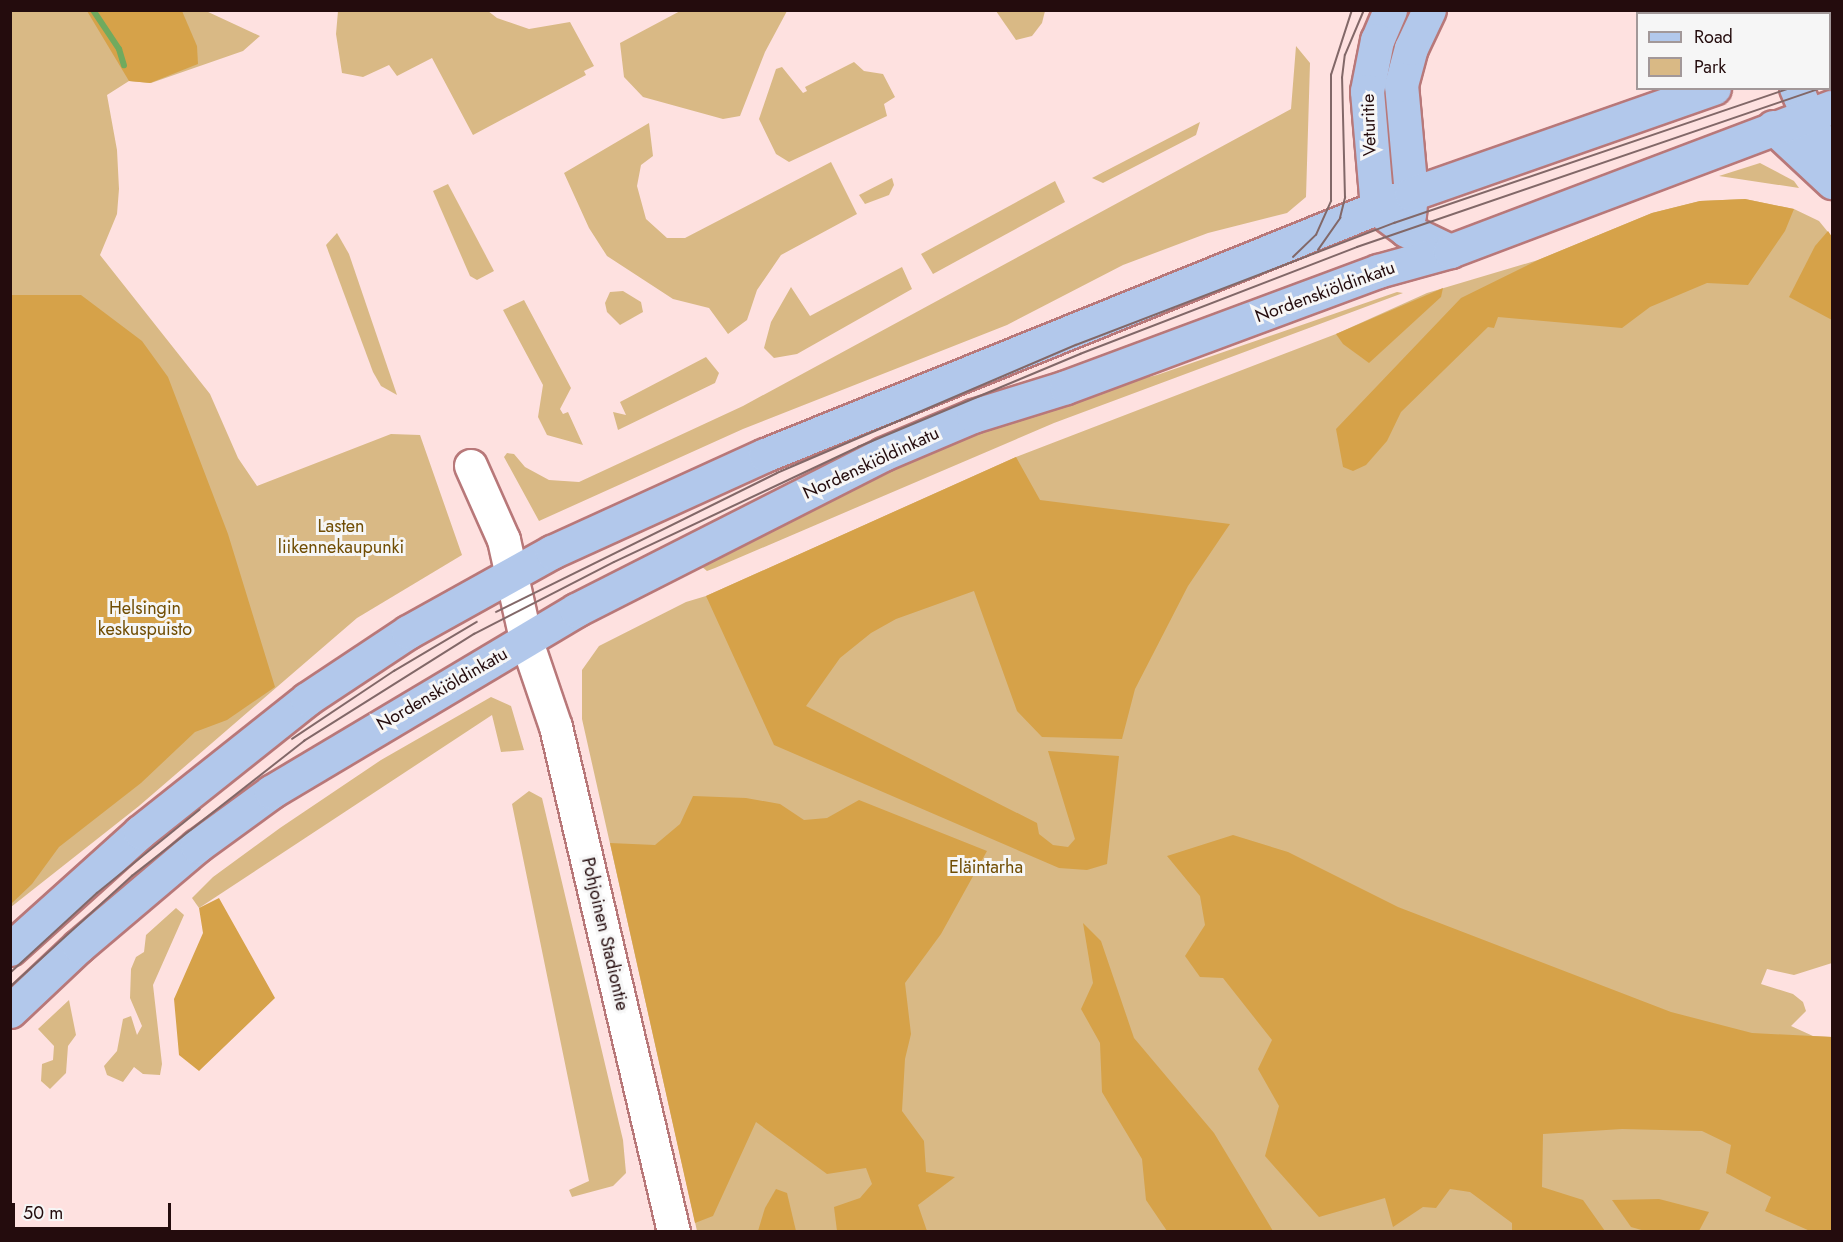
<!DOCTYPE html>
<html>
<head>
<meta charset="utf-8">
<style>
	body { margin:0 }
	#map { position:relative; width:1843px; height:1242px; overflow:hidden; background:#fee1e0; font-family:Jost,sans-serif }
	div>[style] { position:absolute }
	.green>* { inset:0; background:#d9b985 }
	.forest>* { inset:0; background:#d6a249 }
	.stream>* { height:6px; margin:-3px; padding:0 3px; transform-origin:3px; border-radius:3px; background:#70aa5e }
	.roads { filter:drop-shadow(2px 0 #b87879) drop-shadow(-2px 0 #b87879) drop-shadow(0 2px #b87879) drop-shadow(0 -2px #b87879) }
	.minor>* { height:32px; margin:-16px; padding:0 16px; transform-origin:16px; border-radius:16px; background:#fff }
	.major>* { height:33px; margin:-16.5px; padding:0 16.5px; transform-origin:16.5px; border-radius:16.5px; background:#b2c8eb }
	.tram>* { height:1.5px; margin:-0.75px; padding:0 0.75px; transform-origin:0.75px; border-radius:0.75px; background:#826868 }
	span { translate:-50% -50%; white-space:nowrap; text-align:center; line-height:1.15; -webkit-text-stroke:6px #f6f6f6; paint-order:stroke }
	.street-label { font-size:18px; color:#240c0d }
	.park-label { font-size:18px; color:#704d04 }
	.frame { position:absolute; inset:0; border:12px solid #240c0d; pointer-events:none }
	.legend { position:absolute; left:1636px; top:12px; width:195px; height:78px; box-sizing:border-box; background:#f6f6f6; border:2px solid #a29899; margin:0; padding:8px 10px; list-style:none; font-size:18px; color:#240c0d }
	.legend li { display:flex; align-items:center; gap:12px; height:30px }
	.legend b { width:30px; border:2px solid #a29899 }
	.scale { position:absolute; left:12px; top:1203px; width:159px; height:27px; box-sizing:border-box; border:3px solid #240c0d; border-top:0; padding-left:8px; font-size:18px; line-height:21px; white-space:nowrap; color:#240c0d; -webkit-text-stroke:4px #f6f6f6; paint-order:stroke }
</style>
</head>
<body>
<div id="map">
	<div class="green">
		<div style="clip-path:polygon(682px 10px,787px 11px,765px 52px,740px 116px,723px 119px,643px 97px,624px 77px,620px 43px)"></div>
		<div style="clip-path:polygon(11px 11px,206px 11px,260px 36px,243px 51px,151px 83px,129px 81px,107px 95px,117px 150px,119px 189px,117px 214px,100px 255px,210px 394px,238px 458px,257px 486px,391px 434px,420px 435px,462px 555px,357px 618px,139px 806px,11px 907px)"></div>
		<div style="clip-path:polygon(338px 11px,488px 11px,497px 18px,529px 29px,570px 22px,594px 66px,584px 71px,586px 75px,473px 135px,432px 58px,397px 76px,389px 65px,363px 77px,342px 73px,336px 34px)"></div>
		<div style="clip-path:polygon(996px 11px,1045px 11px,1042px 23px,1032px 36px,1016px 40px)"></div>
		<div style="clip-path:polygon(1296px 46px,1310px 63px,1306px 197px,1287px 213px,1208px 233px,1123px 265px,1007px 325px,743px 429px,539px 521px,504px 457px,507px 453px,514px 454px,525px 467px,549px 480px,579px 482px,743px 406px,1291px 109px)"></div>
		<div style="clip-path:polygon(854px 62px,864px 71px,883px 74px,895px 97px,884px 104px,887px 116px,789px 162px,776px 154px,759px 119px,776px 69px,782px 67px,803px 93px,807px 91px,805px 87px)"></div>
		<div style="clip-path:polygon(1200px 122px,1196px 135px,1103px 183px,1092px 178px)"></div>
		<div style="clip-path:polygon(649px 123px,653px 156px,641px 165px,637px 186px,646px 219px,667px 238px,685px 238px,831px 162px,857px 214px,781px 255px,757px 290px,747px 320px,728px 334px,709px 308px,673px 299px,607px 256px,589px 228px,564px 173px)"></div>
		<div style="clip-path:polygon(1760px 163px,1794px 181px,1799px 188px,1719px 176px)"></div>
		<div style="clip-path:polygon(892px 178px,894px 185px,889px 195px,865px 204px,859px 195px)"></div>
		<div style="clip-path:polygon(1055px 181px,1065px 202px,933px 274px,921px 254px)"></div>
		<div style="clip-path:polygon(448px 184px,494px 271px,477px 280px,470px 276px,433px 191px)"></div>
		<div style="clip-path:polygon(1745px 199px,1794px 209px,1819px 221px,1832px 237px,1832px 963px,1794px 975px,1767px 969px,1761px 984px,1793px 994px,1803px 1002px,1806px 1011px,1791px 1026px,1813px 1036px,1832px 1037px,1832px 1231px,697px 1231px,582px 719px,582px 670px,599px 646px,686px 602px,706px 596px,1016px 457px,1336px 334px,1427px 293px,1538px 260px,1652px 213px,1700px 201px)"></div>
		<div style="clip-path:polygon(337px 233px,349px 254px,397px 395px,381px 386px,373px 372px,326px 245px)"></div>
		<div style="clip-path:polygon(902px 267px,912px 289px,797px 354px,774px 358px,764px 348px,771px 322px,791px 287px,810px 316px)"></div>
		<div style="clip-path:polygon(623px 291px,641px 302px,643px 312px,620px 325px,607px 312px,605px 303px,610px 292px)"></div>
		<div style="clip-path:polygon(1397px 292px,1403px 293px,1054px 423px,715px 568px,707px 571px,701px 566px,732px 545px,894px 463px,1076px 395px,1157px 375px)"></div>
		<div style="clip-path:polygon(524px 300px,571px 388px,560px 409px,563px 414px,568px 412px,583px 445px,547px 435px,538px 417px,543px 385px,503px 310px)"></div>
		<div style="clip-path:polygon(706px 357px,719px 373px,715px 383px,618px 430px,613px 412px,626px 415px,620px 402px)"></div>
		<div style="clip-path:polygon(491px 697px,511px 706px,524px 750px,501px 752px,492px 715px,199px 908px,192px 898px,213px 877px,280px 828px,381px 760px)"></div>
		<div style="clip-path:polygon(529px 791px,542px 798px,623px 1140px,626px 1173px,613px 1186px,572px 1197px,569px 1190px,589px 1181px,512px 804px)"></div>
		<div style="clip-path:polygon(176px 908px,184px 915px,153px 985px,162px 1064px,160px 1075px,143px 1074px,134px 1067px,123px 1082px,107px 1075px,104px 1066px,117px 1051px,123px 1019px,131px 1016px,137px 1035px,142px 1026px,130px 998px,131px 969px,136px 957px,144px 952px,146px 935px)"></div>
		<div style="clip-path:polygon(69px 1000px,76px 1035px,68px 1046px,66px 1073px,50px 1089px,41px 1081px,42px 1064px,53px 1060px,54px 1046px,38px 1029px)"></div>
	</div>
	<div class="forest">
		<div style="clip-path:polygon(87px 11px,182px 11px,197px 46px,198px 64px,150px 83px,129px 81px)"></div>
		<div style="clip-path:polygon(1745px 199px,1794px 209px,1785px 231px,1748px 285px,1707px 283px,1650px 307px,1622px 328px,1498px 317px,1494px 328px,1488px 327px,1401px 412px,1387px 441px,1366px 465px,1353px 471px,1343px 467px,1336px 429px,1461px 298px,1538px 260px,1652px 213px,1700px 201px)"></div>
		<div style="clip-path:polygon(1828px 231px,1832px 237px,1832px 320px,1789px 297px,1815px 246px)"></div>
		<div style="clip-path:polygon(1443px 288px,1441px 297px,1369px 363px,1343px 344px,1336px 334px)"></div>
		<div style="clip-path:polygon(11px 295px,81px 295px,142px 341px,168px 377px,228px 534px,275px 687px,227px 720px,195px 732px,141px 783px,59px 847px,32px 884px,11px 904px)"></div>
		<div style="clip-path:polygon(1016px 457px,1040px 500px,1230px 524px,1188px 586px,1135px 689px,1122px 739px,1042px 737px,1017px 711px,974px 591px,896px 619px,871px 633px,840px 658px,806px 706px,1037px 823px,1039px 834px,1053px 845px,1068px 847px,1075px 839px,1048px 751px,1119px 756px,1107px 864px,1087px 870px,1059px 868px,774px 745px,706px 596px)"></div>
		<div style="clip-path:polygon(693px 796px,746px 798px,780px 804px,804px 820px,827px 818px,859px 800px,987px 851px,941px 934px,905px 983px,911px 1034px,905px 1059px,902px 1111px,924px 1141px,926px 1172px,955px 1177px,918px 1205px,927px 1231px,837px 1231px,834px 1207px,860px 1198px,872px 1184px,866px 1168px,827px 1174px,756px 1122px,713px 1216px,695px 1223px,610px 843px,655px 845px,680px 824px)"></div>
		<div style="clip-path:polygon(1233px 835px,1288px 852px,1398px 907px,1671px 1012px,1752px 1033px,1832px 1037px,1832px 1231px,1810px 1231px,1765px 1211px,1771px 1197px,1726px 1173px,1731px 1145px,1702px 1131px,1622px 1129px,1543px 1134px,1542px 1187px,1583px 1200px,1605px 1231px,1512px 1231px,1512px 1223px,1470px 1192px,1450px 1189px,1436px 1208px,1423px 1207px,1393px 1227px,1385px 1198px,1319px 1217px,1265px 1156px,1279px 1106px,1258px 1069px,1272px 1040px,1223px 978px,1200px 977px,1185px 956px,1205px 925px,1200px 896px,1167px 856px)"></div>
		<div style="clip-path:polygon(219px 898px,275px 998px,199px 1071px,179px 1055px,174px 999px,203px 933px,199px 908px)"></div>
		<div style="clip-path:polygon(1083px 923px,1101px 941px,1134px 1038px,1214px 1133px,1273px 1231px,1167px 1231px,1146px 1200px,1142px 1159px,1102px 1092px,1100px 1043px,1081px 1009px,1093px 983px)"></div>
		<div style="clip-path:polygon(776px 1189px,787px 1193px,796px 1231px,758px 1231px,765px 1208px)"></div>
		<div style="clip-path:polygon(1659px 1199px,1709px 1212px,1699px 1231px,1645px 1231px,1631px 1227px,1612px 1200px)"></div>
	</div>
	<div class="stream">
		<div style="left:93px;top:10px;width:47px;rotate:56.3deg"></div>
		<div style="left:119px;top:49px;width:17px;rotate:73deg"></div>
	</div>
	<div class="roads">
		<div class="minor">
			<div style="left:471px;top:466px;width:81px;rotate:66deg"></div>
			<div style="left:504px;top:540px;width:101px;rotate:77.5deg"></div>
			<div style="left:526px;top:639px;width:93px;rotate:71.2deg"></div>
			<div style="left:556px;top:727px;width:519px;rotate:76.85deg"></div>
		</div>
		<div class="major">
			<div style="left:1390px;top:10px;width:33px;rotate:113deg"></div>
			<div style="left:1377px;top:40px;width:52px;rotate:101.1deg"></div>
			<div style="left:1367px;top:91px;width:117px;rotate:85.1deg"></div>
			<div style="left:1377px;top:208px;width:36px;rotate:37deg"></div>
			<div style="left:1406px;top:230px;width:49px;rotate:25.5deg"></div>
			<div style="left:1748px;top:10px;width:4px;rotate:63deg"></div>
			<div style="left:1830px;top:52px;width:2px"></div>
			<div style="left:1796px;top:88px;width:90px;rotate:66.6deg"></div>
			<div style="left:1773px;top:127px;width:81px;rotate:43deg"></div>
			<div style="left:1409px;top:215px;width:21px;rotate:-85deg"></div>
			<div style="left:1411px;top:194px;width:109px;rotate:-95.2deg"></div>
			<div style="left:1401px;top:85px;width:38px;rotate:-75deg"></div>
			<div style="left:1411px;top:48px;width:42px;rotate:-64.7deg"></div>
			<div style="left:10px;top:949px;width:175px;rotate:-42deg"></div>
			<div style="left:140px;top:832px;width:213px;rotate:-38.5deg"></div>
			<div style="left:307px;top:699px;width:121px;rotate:-33.6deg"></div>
			<div style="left:408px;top:632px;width:165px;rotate:-29.1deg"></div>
			<div style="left:552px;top:552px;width:234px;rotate:-24.5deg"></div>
			<div style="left:765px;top:455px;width:697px;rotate:-22deg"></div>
			<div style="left:1411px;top:194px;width:321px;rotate:-19.3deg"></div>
			<div style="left:10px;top:1011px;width:95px;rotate:-43.3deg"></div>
			<div style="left:79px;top:946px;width:155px;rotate:-40.3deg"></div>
			<div style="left:197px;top:846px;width:92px;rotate:-36.1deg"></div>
			<div style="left:271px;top:792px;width:355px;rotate:-30.8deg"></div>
			<div style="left:576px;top:610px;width:344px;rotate:-26.9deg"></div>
			<div style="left:883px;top:454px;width:98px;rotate:-22.9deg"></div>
			<div style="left:973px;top:416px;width:97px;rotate:-17.3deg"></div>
			<div style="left:1066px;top:387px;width:333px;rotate:-20.4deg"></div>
			<div style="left:1378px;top:271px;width:75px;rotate:-15.5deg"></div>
			<div style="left:1450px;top:251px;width:408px;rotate:-20.7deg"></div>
		</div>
	</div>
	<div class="tram">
		<div style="left:1830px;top:75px;width:2px;rotate:-27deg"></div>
		<div style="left:1318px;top:250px;width:39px;rotate:-55deg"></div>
		<div style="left:1340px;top:218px;width:21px;rotate:-76deg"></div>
		<div style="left:1345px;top:198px;width:120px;rotate:-91.4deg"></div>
		<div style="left:1342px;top:78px;width:23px;rotate:-83deg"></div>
		<div style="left:1345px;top:55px;width:49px;rotate:-67.1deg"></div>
		<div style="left:1293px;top:257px;width:32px;rotate:-44deg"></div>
		<div style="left:1316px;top:235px;width:37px;rotate:-66deg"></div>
		<div style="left:1331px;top:201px;width:126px;rotate:-90deg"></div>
		<div style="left:1331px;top:75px;width:68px;rotate:-72.1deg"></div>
		<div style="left:496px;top:612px;width:313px;rotate:-26.3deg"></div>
		<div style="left:777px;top:473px;width:325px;rotate:-23.2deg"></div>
		<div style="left:1076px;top:345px;width:341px;rotate:-21deg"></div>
		<div style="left:1394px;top:223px;width:418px;rotate:-18.8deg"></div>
		<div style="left:292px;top:739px;width:123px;rotate:-33.7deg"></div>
		<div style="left:394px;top:671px;width:96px;rotate:-30.6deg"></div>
		<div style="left:10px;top:973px;width:118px;rotate:-42.6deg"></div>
		<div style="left:97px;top:893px;width:132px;rotate:-39.1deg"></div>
		<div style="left:10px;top:987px;width:165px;rotate:-42.3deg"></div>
		<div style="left:132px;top:876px;width:219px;rotate:-38.1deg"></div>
		<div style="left:304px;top:741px;width:201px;rotate:-32.2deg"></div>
		<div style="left:474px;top:634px;width:157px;rotate:-27.2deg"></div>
		<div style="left:614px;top:562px;width:270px;rotate:-25.2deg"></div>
		<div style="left:858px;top:447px;width:241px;rotate:-22.7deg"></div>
		<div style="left:1080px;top:354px;width:297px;rotate:-21.1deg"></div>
		<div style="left:1357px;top:247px;width:490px;rotate:-18.9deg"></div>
	</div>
	<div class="street-label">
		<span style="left:1369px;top:125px;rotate:-92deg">Veturitie</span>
		<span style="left:1325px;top:292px;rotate:-20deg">Nordenskiöldinkatu</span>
		<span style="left:871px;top:463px;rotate:-25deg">Nordenskiöldinkatu</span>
		<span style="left:442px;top:689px;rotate:-30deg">Nordenskiöldinkatu</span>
		<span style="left:605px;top:934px;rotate:77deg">Pohjoinen Stadiontie</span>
	</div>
	<div class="park-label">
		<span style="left:341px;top:537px">Lasten<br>liikennekaupunki</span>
		<span style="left:145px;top:619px">Helsingin<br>keskuspuisto</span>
		<span style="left:986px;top:867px">Eläintarha</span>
	</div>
	<div class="frame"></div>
	<ul class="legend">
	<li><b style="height:8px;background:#b2c8eb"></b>Road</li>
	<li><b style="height:16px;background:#d9b985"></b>Park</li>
	</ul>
	<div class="scale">50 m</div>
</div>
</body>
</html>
